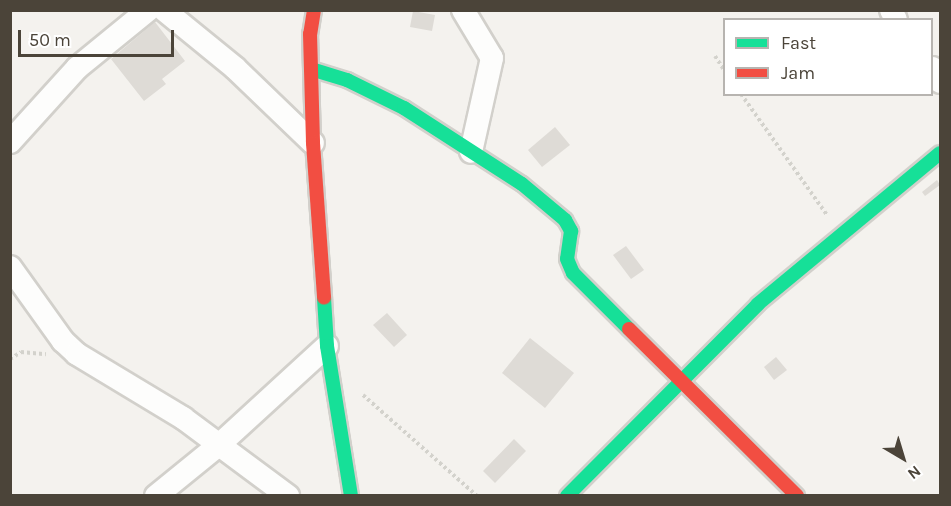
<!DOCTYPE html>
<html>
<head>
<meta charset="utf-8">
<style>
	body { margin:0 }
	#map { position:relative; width:951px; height:506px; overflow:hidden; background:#f4f2ee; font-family:Karla,sans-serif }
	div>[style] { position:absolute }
	.building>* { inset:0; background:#dedbd6 }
	.path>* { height:4px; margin-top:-2px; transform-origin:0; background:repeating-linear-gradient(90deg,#d3d2cc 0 3px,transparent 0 6px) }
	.roads { filter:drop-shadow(2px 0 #d2d0cb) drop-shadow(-2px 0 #d2d0cb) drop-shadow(0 2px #d2d0cb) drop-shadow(0 -2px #d2d0cb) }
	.street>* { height:22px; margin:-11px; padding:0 11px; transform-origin:11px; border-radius:11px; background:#fdfdfc }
	.fast>* { height:14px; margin:-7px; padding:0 7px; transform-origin:7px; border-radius:7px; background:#16e098 }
	.jam>* { height:14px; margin:-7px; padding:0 7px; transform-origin:7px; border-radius:7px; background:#f24e42 }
	span { translate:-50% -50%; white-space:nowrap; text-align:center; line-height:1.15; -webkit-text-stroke:4.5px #fff; paint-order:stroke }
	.frame { position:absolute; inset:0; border:12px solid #4b4439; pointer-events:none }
	.legend { position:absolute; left:723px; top:18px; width:210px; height:78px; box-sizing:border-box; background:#fff; border:2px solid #b7b4b0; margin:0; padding:8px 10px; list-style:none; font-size:18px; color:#4b4439 }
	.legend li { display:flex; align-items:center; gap:12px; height:30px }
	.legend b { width:30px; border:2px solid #b7b4b0 }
	.north { position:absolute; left:873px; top:428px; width:60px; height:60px; -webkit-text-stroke:4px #fff; paint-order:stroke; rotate:142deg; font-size:16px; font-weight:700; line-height:24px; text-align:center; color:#4b4439 }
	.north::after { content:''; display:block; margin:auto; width:21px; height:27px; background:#4b4439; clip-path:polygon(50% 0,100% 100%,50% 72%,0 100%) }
	.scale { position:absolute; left:18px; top:30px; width:156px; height:27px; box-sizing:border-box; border:3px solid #4b4439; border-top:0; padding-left:8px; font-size:18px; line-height:21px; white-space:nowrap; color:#4b4439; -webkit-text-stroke:4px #fff; paint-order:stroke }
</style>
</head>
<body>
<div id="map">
	<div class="building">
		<div style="clip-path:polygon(413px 11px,435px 15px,432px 31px,410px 27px)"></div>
		<div style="clip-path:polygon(155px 22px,185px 61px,162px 79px,166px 84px,144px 101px,111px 59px)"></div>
		<div style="clip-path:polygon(555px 127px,570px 145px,542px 167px,528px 150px)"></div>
		<div style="clip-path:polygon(937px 180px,940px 185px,925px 196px,922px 192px)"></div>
		<div style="clip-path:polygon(626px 246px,644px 270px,631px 279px,613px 255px)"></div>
		<div style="clip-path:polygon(387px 313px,407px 335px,394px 347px,373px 325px)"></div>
		<div style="clip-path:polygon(530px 338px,574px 373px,545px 408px,502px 373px)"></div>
		<div style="clip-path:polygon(776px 357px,787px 370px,774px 380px,764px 367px)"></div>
		<div style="clip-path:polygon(514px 439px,526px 451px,495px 483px,483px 471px)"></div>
	</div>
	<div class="path">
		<div style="left:715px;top:56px;width:17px;rotate:57deg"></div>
		<div style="left:741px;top:94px;width:148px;rotate:54.6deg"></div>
		<div style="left:10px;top:359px;width:13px;rotate:-32deg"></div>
		<div style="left:21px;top:352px;width:25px;rotate:5deg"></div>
		<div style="left:363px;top:395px;width:152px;rotate:41.5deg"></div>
	</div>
	<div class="roads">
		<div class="street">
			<div style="left:164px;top:10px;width:92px;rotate:39.2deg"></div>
			<div style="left:235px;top:68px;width:108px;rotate:43.9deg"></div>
			<div style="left:463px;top:10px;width:56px;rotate:58.9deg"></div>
			<div style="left:492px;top:58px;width:96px;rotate:102.6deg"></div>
			<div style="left:891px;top:10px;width:11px;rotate:63deg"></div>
			<div style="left:932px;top:68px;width:16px;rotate:60deg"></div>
			<div style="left:10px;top:142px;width:100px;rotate:-47.8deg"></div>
			<div style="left:77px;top:68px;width:92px;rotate:-39.2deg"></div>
			<div style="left:10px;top:267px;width:91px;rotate:54.4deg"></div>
			<div style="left:63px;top:341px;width:19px;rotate:43deg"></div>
			<div style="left:77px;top:354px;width:124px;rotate:31.1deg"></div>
			<div style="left:183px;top:418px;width:131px;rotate:36.6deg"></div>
			<div style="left:156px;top:496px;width:82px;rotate:-39.1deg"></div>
			<div style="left:220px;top:444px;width:145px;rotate:-42.5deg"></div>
		</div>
		<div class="fast">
			<div style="left:311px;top:69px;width:38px;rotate:17deg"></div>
			<div style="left:347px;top:80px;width:64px;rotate:26.2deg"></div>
			<div style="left:404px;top:108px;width:140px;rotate:32.8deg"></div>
			<div style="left:522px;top:184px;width:56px;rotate:39.9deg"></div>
			<div style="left:565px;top:220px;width:13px;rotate:61deg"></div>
			<div style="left:571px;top:231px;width:28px;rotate:98deg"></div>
			<div style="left:567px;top:259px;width:15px;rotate:67deg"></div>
			<div style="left:573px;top:273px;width:79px;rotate:45deg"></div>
			<div style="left:324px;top:298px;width:48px;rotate:86.4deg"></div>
			<div style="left:327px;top:346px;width:152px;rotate:80.9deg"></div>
			<div style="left:567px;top:496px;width:271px;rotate:-45.1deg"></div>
			<div style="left:758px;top:304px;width:236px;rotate:-39.7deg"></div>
		</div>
		<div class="jam">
			<div style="left:314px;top:10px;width:24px;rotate:99deg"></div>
			<div style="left:310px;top:34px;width:109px;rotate:88.4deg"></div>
			<div style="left:313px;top:143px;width:155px;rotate:85.9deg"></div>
			<div style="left:629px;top:329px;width:237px;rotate:44.8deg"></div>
		</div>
	</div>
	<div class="frame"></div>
	<ul class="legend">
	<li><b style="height:8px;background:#16e098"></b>Fast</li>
	<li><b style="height:8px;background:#f24e42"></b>Jam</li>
	</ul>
	<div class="north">N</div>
	<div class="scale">50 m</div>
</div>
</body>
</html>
